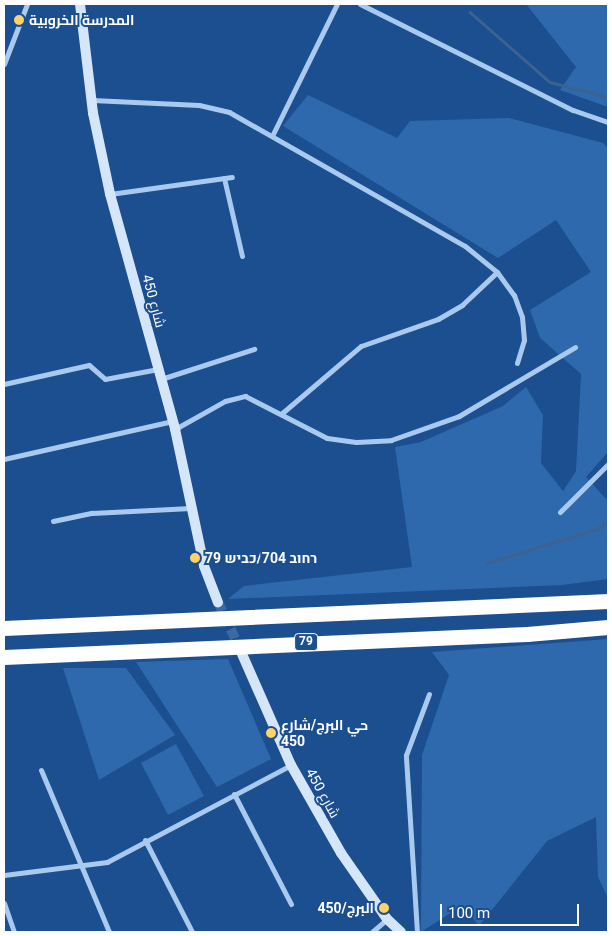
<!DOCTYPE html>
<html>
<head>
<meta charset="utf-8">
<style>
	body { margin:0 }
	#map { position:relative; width:612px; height:936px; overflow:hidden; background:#1b4f8f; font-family:Roboto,Cairo,Heebo,sans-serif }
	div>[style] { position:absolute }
	.green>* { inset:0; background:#2e69ad }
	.stream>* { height:2.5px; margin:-1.25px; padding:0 1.25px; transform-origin:1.25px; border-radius:1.25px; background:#3c6290 }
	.secondary-tunnel>* { height:10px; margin-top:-5px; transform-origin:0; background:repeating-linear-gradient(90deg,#3d69a0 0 10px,transparent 0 15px) }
	.street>* { height:5px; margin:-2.5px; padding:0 2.5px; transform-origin:2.5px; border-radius:2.5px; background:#a9c9ee }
	.secondary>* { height:10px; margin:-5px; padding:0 5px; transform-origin:5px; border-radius:5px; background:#d6e6fa }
	.highway>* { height:15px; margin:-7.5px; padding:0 7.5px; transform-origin:7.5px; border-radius:7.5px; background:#fff }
	.dots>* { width:14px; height:14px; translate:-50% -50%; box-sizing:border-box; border:2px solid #1b4f8f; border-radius:50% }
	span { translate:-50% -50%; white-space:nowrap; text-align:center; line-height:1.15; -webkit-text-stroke:4px #1b4f8f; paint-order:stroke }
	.shield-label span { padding:1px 4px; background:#1b4f8f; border:1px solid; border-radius:4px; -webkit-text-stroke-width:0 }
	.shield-label { font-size:12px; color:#fff; font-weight:700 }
	.poi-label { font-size:14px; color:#fff; font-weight:700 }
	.left { translate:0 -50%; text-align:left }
	.right { translate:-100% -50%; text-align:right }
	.street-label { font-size:14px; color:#fff }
	.frame { position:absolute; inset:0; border:5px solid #fff; pointer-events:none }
	.scale { position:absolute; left:440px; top:904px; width:139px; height:22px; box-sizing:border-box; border:2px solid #fff; border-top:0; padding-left:6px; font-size:15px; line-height:18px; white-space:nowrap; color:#fff; -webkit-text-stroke:4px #1b4f8f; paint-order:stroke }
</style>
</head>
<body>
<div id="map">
	<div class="green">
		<div style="clip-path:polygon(526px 4px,608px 4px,608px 107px,560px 90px,576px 67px)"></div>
		<div style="clip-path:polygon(308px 95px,397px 138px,410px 121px,509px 118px,603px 143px,608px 148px,608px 452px,586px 477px,608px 501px,608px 579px,562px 585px,228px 599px,244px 586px,412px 567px,395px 447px,421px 442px,503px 406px,526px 387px,543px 415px,541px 463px,563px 491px,576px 471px,581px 374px,540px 338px,530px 310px,591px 272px,556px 220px,498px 258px,283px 126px)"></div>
		<div style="clip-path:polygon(608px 639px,608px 898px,598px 877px,596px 817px,547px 841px,479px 926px,463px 905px,421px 932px,422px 755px,449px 675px,432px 652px)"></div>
		<div style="clip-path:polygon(228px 659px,271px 759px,217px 787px,136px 662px)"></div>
		<div style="clip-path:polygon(63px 668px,126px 668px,175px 735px,99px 780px)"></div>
		<div style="clip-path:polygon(176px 744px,204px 796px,168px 815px,141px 763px)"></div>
	</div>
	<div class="stream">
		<div style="left:470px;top:12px;width:106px;rotate:41.2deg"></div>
		<div style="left:550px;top:82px;width:60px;rotate:14.5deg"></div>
		<div style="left:487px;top:563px;width:115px;rotate:-17.2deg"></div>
		<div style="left:597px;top:529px;width:14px;rotate:-36deg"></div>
	</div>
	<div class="secondary-tunnel">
		<div style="left:218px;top:602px;width:54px;rotate:64.9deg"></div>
	</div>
	<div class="street">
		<div style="left:360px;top:4px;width:238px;rotate:26.5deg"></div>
		<div style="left:573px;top:110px;width:37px;rotate:19deg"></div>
		<div style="left:4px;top:64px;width:64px;rotate:-69deg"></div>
		<div style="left:92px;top:100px;width:107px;rotate:2.7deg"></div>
		<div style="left:199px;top:105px;width:31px;rotate:13deg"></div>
		<div style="left:229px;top:112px;width:271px;rotate:29.6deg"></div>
		<div style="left:465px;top:246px;width:41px;rotate:39.1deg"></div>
		<div style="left:497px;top:272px;width:29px;rotate:54deg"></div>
		<div style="left:514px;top:295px;width:23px;rotate:70deg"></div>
		<div style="left:522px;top:317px;width:23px;rotate:85deg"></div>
		<div style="left:524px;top:340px;width:24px;rotate:107deg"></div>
		<div style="left:272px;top:136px;width:147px;rotate:-63.8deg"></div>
		<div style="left:224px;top:178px;width:80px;rotate:77deg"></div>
		<div style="left:110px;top:194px;width:123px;rotate:-7.9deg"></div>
		<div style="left:161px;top:379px;width:98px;rotate:-17.9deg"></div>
		<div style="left:4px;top:384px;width:87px;rotate:-12.6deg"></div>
		<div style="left:89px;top:365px;width:21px;rotate:41deg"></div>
		<div style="left:105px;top:379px;width:54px;rotate:-10.7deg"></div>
		<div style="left:281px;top:414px;width:105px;rotate:-40.4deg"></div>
		<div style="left:361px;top:346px;width:82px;rotate:-19.3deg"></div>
		<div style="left:438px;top:319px;width:28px;rotate:-30deg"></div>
		<div style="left:462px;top:305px;width:48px;rotate:-43.3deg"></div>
		<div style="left:175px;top:429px;width:57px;rotate:-29.2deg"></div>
		<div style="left:225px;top:401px;width:21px;rotate:-14deg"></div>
		<div style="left:245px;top:396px;width:92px;rotate:27.1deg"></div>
		<div style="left:327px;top:438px;width:29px;rotate:8deg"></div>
		<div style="left:356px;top:442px;width:35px;rotate:-3deg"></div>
		<div style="left:391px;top:440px;width:72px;rotate:-19.4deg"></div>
		<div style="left:459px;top:416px;width:135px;rotate:-30.7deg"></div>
		<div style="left:4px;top:459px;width:173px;rotate:-12.7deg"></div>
		<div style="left:560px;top:512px;width:68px;rotate:-45deg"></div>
		<div style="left:53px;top:521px;width:40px;rotate:-12deg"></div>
		<div style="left:92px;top:513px;width:99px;rotate:-2.9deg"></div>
		<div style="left:41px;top:770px;width:176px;rotate:67.2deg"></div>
		<div style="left:234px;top:794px;width:124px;rotate:62.6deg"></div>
		<div style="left:145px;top:840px;width:103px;rotate:62.9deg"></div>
		<div style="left:4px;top:875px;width:104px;rotate:-7.2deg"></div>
		<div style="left:107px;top:862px;width:208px;rotate:-27.8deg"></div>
		<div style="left:4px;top:903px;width:31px;rotate:71deg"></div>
		<div style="left:372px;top:932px;width:20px;rotate:-41deg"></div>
		<div style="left:417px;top:932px;width:177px;rotate:-93.6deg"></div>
		<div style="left:406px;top:755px;width:65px;rotate:-69.3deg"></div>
	</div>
	<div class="secondary">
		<div style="left:80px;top:4px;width:110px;rotate:83.2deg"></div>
		<div style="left:93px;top:113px;width:83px;rotate:78.1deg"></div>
		<div style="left:110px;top:194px;width:244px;rotate:74.5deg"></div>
		<div style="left:175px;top:429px;width:140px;rotate:78deg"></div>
		<div style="left:204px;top:566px;width:39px;rotate:69deg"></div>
		<div style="left:242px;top:654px;width:121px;rotate:66.2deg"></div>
		<div style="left:291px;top:765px;width:101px;rotate:60.4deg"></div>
		<div style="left:341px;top:853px;width:80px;rotate:55.1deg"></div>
		<div style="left:387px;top:919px;width:19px;rotate:43deg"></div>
	</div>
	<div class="highway">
		<div style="left:4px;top:628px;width:605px;rotate:-2.56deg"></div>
		<div style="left:4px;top:657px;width:524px;rotate:-2.52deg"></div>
		<div style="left:527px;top:634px;width:81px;rotate:-4.9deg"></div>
	</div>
	<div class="dots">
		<div style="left:19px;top:20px;background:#ffd166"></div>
		<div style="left:195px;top:558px;background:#ffd166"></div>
		<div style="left:271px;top:733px;background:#ffd166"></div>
		<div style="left:384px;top:908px;background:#ffd166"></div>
	</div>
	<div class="shield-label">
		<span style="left:306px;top:642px">79</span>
	</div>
	<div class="poi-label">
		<span class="left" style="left:29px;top:20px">المدرسة الخروبية</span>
		<span class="left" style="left:205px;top:558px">רחוב 704/כביש 79</span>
		<span class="left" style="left:281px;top:733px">حي البرج/شارع<br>450</span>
		<span class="right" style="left:374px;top:908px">البرج/450</span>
	</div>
	<div class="street-label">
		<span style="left:154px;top:301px;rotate:75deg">شارع 450</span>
		<span style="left:323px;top:793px;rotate:61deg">شارع 450</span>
	</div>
	<div class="frame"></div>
	<div class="scale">100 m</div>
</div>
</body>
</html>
